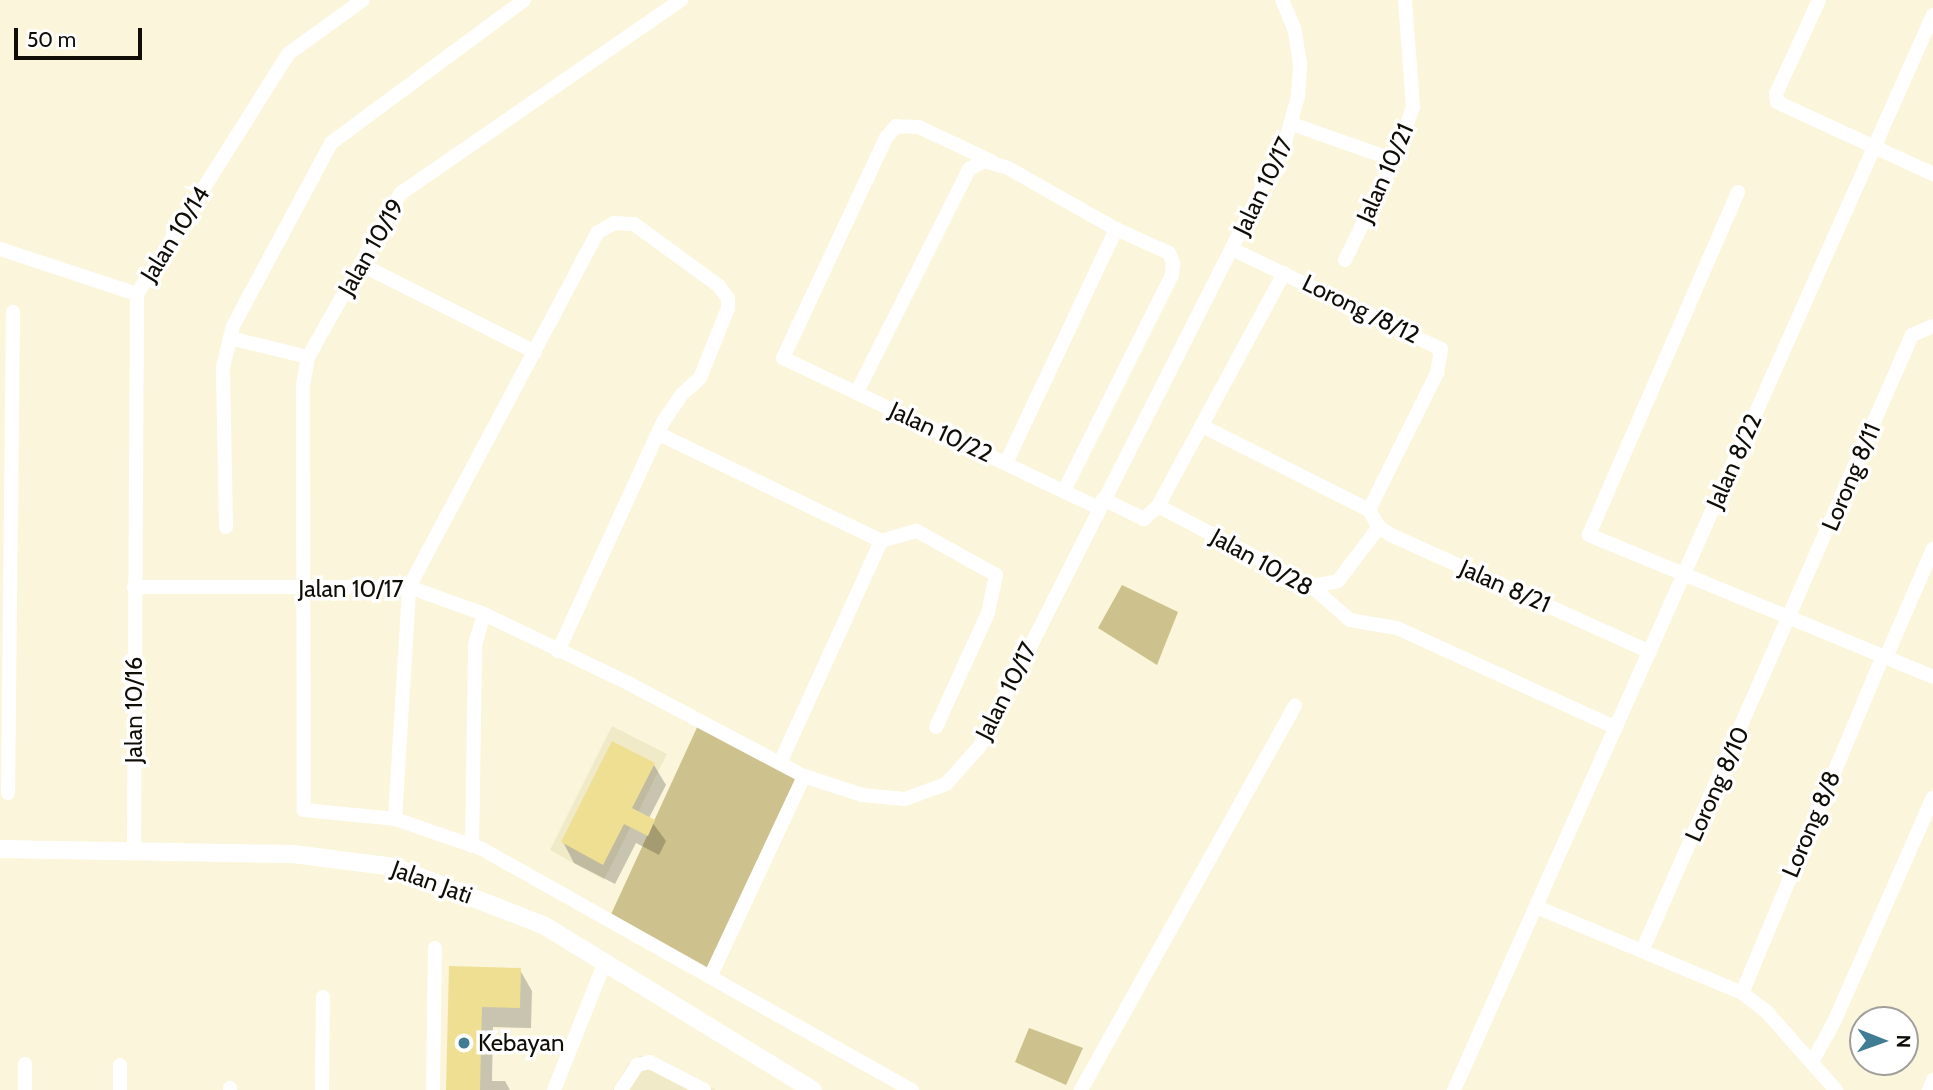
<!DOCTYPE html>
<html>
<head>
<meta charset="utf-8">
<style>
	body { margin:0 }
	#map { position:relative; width:1933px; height:1090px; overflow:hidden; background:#fbf6db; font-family:Cabin,sans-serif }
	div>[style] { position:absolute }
	.built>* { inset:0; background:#f1eac8 }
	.green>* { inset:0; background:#cdc28d }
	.shadow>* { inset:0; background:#0003 }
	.building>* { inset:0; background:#efdf93 }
	.minor>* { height:14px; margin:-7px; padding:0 7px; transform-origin:7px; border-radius:7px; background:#fff }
	.tertiary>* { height:18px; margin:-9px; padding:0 9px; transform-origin:9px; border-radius:9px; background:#fff }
	.dots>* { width:19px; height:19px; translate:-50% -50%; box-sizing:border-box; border:4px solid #fff; border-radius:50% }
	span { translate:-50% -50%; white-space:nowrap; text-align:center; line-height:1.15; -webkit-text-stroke:7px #fff; paint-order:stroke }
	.street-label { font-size:24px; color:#0f0d05 }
	.poi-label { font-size:24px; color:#0f0d05 }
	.left { translate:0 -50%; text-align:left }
	.north { position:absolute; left:1849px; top:1006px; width:70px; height:70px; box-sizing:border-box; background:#fff; border:2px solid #9f9e9b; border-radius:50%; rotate:91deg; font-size:19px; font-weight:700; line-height:28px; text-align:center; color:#0f0d05 }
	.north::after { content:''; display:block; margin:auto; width:24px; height:32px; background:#407c94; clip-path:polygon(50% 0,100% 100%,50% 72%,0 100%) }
	.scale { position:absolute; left:14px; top:28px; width:128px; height:32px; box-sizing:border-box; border:4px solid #0f0d05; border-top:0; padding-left:9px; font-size:21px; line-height:24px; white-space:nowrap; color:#0f0d05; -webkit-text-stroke:5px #fff; paint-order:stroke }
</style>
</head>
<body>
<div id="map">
	<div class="built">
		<div style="clip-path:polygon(612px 726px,667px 754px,604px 880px,550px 850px)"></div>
		<div style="clip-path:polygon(640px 1056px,653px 1056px,716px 1090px,613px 1090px,629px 1063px)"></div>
	</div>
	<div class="green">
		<div style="clip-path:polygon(1122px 585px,1178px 612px,1157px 665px,1098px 628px)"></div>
		<div style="clip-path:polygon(700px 721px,804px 776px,710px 977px,607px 923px)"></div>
		<div style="clip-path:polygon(1029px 1028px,1083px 1048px,1066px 1085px,1015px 1062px)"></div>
	</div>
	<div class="shadow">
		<div style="clip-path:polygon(654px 765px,666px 785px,649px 818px,666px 841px,659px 855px,636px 843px,615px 884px,574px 863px,563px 842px)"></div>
		<div style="clip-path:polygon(451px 968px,520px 970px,532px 991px,531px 1028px,493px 1027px,492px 1081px,505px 1081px,510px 1090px,447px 1090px)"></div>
	</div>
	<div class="building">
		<div style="clip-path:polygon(612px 741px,655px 763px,632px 808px,655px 820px,648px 836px,624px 824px,603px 865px,561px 842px)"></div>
		<div style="clip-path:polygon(449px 966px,521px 968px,520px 1008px,482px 1007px,480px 1090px,446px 1090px)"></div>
	</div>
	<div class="minor">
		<div style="left:681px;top:0;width:341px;rotate:145.4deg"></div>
		<div style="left:400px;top:194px;width:187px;rotate:119.4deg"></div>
		<div style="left:308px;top:357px;width:27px;rotate:100deg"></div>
		<div style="left:303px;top:384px;width:426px;rotate:89.9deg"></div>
		<div style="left:304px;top:810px;width:91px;rotate:5.6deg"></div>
		<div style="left:395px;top:819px;width:92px;rotate:19deg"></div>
		<div style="left:482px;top:849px;width:493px;rotate:29.3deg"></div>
		<div style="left:1819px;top:0;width:103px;rotate:114.6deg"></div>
		<div style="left:1776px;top:94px;width:8px;rotate:83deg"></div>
		<div style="left:1777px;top:102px;width:172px;rotate:24.8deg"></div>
		<div style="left:1292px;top:124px;width:108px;rotate:19.4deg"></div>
		<div style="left:993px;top:162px;width:82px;rotate:-154.7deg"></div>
		<div style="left:919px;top:127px;width:23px;rotate:-178deg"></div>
		<div style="left:896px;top:126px;width:16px;rotate:130deg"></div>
		<div style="left:886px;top:138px;width:243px;rotate:115.1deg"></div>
		<div style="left:783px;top:358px;width:350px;rotate:25.4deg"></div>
		<div style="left:1738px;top:192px;width:374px;rotate:113.5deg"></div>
		<div style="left:1589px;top:535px;width:372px;rotate:22.4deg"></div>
		<div style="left:0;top:249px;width:144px;rotate:18.2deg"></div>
		<div style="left:1232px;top:249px;width:232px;rotate:25.6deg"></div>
		<div style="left:1441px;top:349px;width:24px;rotate:99deg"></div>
		<div style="left:1437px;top:373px;width:153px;rotate:116.4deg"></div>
		<div style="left:1345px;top:260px;width:111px;rotate:-63.9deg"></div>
		<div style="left:1394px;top:160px;width:56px;rotate:-70.3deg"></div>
		<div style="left:1413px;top:107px;width:107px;rotate:-94.3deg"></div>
		<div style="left:360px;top:264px;width:196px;rotate:26.7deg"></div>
		<div style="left:230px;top:338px;width:80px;rotate:13.7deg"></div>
		<div style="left:857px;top:392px;width:250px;rotate:-63.3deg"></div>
		<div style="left:969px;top:169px;width:17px;rotate:-28deg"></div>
		<div style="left:984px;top:161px;width:25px;rotate:16deg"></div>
		<div style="left:1008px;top:168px;width:124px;rotate:29.5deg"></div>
		<div style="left:1116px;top:229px;width:58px;rotate:24.4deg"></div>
		<div style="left:1169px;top:253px;width:11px;rotate:68deg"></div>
		<div style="left:1173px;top:263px;width:12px;rotate:95deg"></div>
		<div style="left:1172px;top:275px;width:241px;rotate:116.6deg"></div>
		<div style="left:1204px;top:427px;width:185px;rotate:26.7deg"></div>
		<div style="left:659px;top:434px;width:246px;rotate:25.7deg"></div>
		<div style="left:881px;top:541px;width:37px;rotate:-16deg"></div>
		<div style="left:917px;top:531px;width:90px;rotate:29.1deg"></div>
		<div style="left:996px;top:575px;width:39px;rotate:102deg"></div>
		<div style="left:988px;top:613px;width:125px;rotate:114.5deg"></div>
		<div style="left:1006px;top:463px;width:259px;rotate:-64.8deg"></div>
		<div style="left:1103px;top:499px;width:46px;rotate:26deg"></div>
		<div style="left:1144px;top:519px;width:19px;rotate:-43deg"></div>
		<div style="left:1158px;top:506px;width:173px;rotate:27.6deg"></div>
		<div style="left:1311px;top:586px;width:52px;rotate:41.1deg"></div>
		<div style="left:1350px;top:620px;width:48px;rotate:9.7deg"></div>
		<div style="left:1397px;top:628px;width:241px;rotate:24.5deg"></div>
		<div style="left:1158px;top:506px;width:265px;rotate:-61.6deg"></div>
		<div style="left:1369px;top:510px;width:20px;rotate:60deg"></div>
		<div style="left:1379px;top:527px;width:14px;rotate:34deg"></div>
		<div style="left:1391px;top:535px;width:284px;rotate:24.3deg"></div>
		<div style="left:226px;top:527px;width:160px;rotate:-91.1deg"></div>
		<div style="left:223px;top:367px;width:42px;rotate:-76.3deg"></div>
		<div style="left:233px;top:326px;width:208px;rotate:-61.8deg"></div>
		<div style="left:331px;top:143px;width:240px;rotate:-36.5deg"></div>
		<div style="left:1311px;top:586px;width:27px;rotate:-10deg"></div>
		<div style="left:1338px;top:581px;width:68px;rotate:-52.8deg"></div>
		<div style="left:134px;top:587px;width:275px"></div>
		<div style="left:409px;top:587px;width:80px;rotate:19.8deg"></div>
		<div style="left:484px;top:614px;width:160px;rotate:25.6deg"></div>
		<div style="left:628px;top:683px;width:199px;rotate:27.9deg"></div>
		<div style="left:804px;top:776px;width:61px;rotate:18.1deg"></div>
		<div style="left:862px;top:795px;width:43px;rotate:5.3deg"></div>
		<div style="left:905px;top:799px;width:44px;rotate:-20.1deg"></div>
		<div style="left:946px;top:784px;width:51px;rotate:-48.2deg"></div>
		<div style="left:980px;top:746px;width:676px;rotate:-63.17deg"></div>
		<div style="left:1285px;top:143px;width:49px;rotate:-74.5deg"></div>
		<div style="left:1298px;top:96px;width:32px;rotate:-86deg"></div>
		<div style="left:1300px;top:64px;width:36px;rotate:-99deg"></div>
		<div style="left:1294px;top:28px;width:30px;rotate:-113deg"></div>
		<div style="left:1886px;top:657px;width:118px;rotate:-66.5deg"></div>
		<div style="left:780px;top:763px;width:244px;rotate:-65.5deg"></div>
		<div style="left:8px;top:793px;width:481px;rotate:-89.4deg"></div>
		<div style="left:395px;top:819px;width:232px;rotate:-86.5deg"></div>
		<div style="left:409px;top:587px;width:402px;rotate:-62deg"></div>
		<div style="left:598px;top:232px;width:18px;rotate:-29deg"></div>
		<div style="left:614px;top:223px;width:20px;rotate:3deg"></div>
		<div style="left:634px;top:224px;width:105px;rotate:36.1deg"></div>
		<div style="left:719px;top:286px;width:16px;rotate:55deg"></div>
		<div style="left:728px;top:299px;width:9px;rotate:90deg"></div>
		<div style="left:728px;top:308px;width:75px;rotate:111.8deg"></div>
		<div style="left:700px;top:378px;width:24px;rotate:138deg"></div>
		<div style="left:682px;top:394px;width:34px;rotate:124deg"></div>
		<div style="left:663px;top:422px;width:252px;rotate:114.6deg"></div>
		<div style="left:472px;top:846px;width:201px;rotate:-89.1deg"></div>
		<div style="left:475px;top:645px;width:32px;rotate:-74deg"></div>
		<div style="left:134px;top:850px;width:556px;rotate:-89.69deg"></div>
		<div style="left:137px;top:294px;width:284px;rotate:-57.8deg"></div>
		<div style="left:288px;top:54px;width:92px;rotate:-35.8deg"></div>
		<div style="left:1539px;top:908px;width:220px;rotate:22.7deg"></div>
		<div style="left:1742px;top:993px;width:30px;rotate:37deg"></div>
		<div style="left:1766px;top:1011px;width:106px;rotate:48.5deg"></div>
		<div style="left:1642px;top:951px;width:673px;rotate:-66.33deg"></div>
		<div style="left:1912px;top:335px;width:23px;rotate:-23deg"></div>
		<div style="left:710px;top:977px;width:222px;rotate:-64.9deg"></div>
		<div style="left:1742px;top:993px;width:365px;rotate:-67.3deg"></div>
		<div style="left:1813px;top:1060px;width:43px;rotate:-61.1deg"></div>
		<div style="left:1834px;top:1022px;width:245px;rotate:-66.2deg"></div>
		<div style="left:25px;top:1064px;width:26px;rotate:90deg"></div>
		<div style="left:120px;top:1065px;width:25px;rotate:90deg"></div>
		<div style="left:230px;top:1088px;width:2px;rotate:90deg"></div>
		<div style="left:322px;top:1090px;width:93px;rotate:-89.4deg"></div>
		<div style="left:433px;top:1090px;width:142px;rotate:-89.2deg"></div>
		<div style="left:554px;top:1090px;width:138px;rotate:-68.3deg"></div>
		<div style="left:621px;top:1090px;width:30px;rotate:-57deg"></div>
		<div style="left:637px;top:1065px;width:13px;rotate:-13deg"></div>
		<div style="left:650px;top:1062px;width:61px;rotate:27.4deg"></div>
		<div style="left:1081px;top:1090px;width:440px;rotate:-60.9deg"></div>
		<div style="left:1454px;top:1090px;width:1177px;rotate:-65.98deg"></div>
		<div style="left:1929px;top:1090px;width:11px;rotate:-68deg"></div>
	</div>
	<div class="tertiary">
		<div style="left:0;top:849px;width:293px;rotate:1deg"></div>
		<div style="left:293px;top:854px;width:102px;rotate:7.3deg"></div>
		<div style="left:394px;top:867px;width:162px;rotate:21.3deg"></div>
		<div style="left:545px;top:926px;width:314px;rotate:31.5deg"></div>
	</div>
	<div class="dots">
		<div style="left:464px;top:1043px;background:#407c94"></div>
	</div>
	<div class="street-label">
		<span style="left:1385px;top:173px;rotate:-66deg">Jalan 10/21</span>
		<span style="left:1263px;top:186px;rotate:-64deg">Jalan 10/17</span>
		<span style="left:175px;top:234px;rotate:-58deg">Jalan 10/14</span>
		<span style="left:371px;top:247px;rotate:-60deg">Jalan 10/19</span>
		<span style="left:1361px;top:309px;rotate:26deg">Lorong /8/12</span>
		<span style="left:941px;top:432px;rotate:25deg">Jalan 10/22</span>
		<span style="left:1734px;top:461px;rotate:-66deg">Jalan 8/22</span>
		<span style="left:1851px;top:477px;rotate:-67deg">Lorong 8/11</span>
		<span style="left:1262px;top:562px;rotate:29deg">Jalan 10/28</span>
		<span style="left:1505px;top:586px;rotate:24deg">Jalan 8/21</span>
		<span style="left:351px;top:589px">Jalan 10/17</span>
		<span style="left:1006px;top:691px;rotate:-63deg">Jalan 10/17</span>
		<span style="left:134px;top:710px;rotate:-90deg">Jalan 10/16</span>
		<span style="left:1717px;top:784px;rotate:-66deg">Lorong 8/10</span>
		<span style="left:1811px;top:824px;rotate:-67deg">Lorong 8/8</span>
		<span style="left:432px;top:882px;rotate:20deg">Jalan Jati</span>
	</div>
	<div class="poi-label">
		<span class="left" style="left:478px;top:1043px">Kebayan</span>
	</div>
	<div class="north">N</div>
	<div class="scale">50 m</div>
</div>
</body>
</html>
